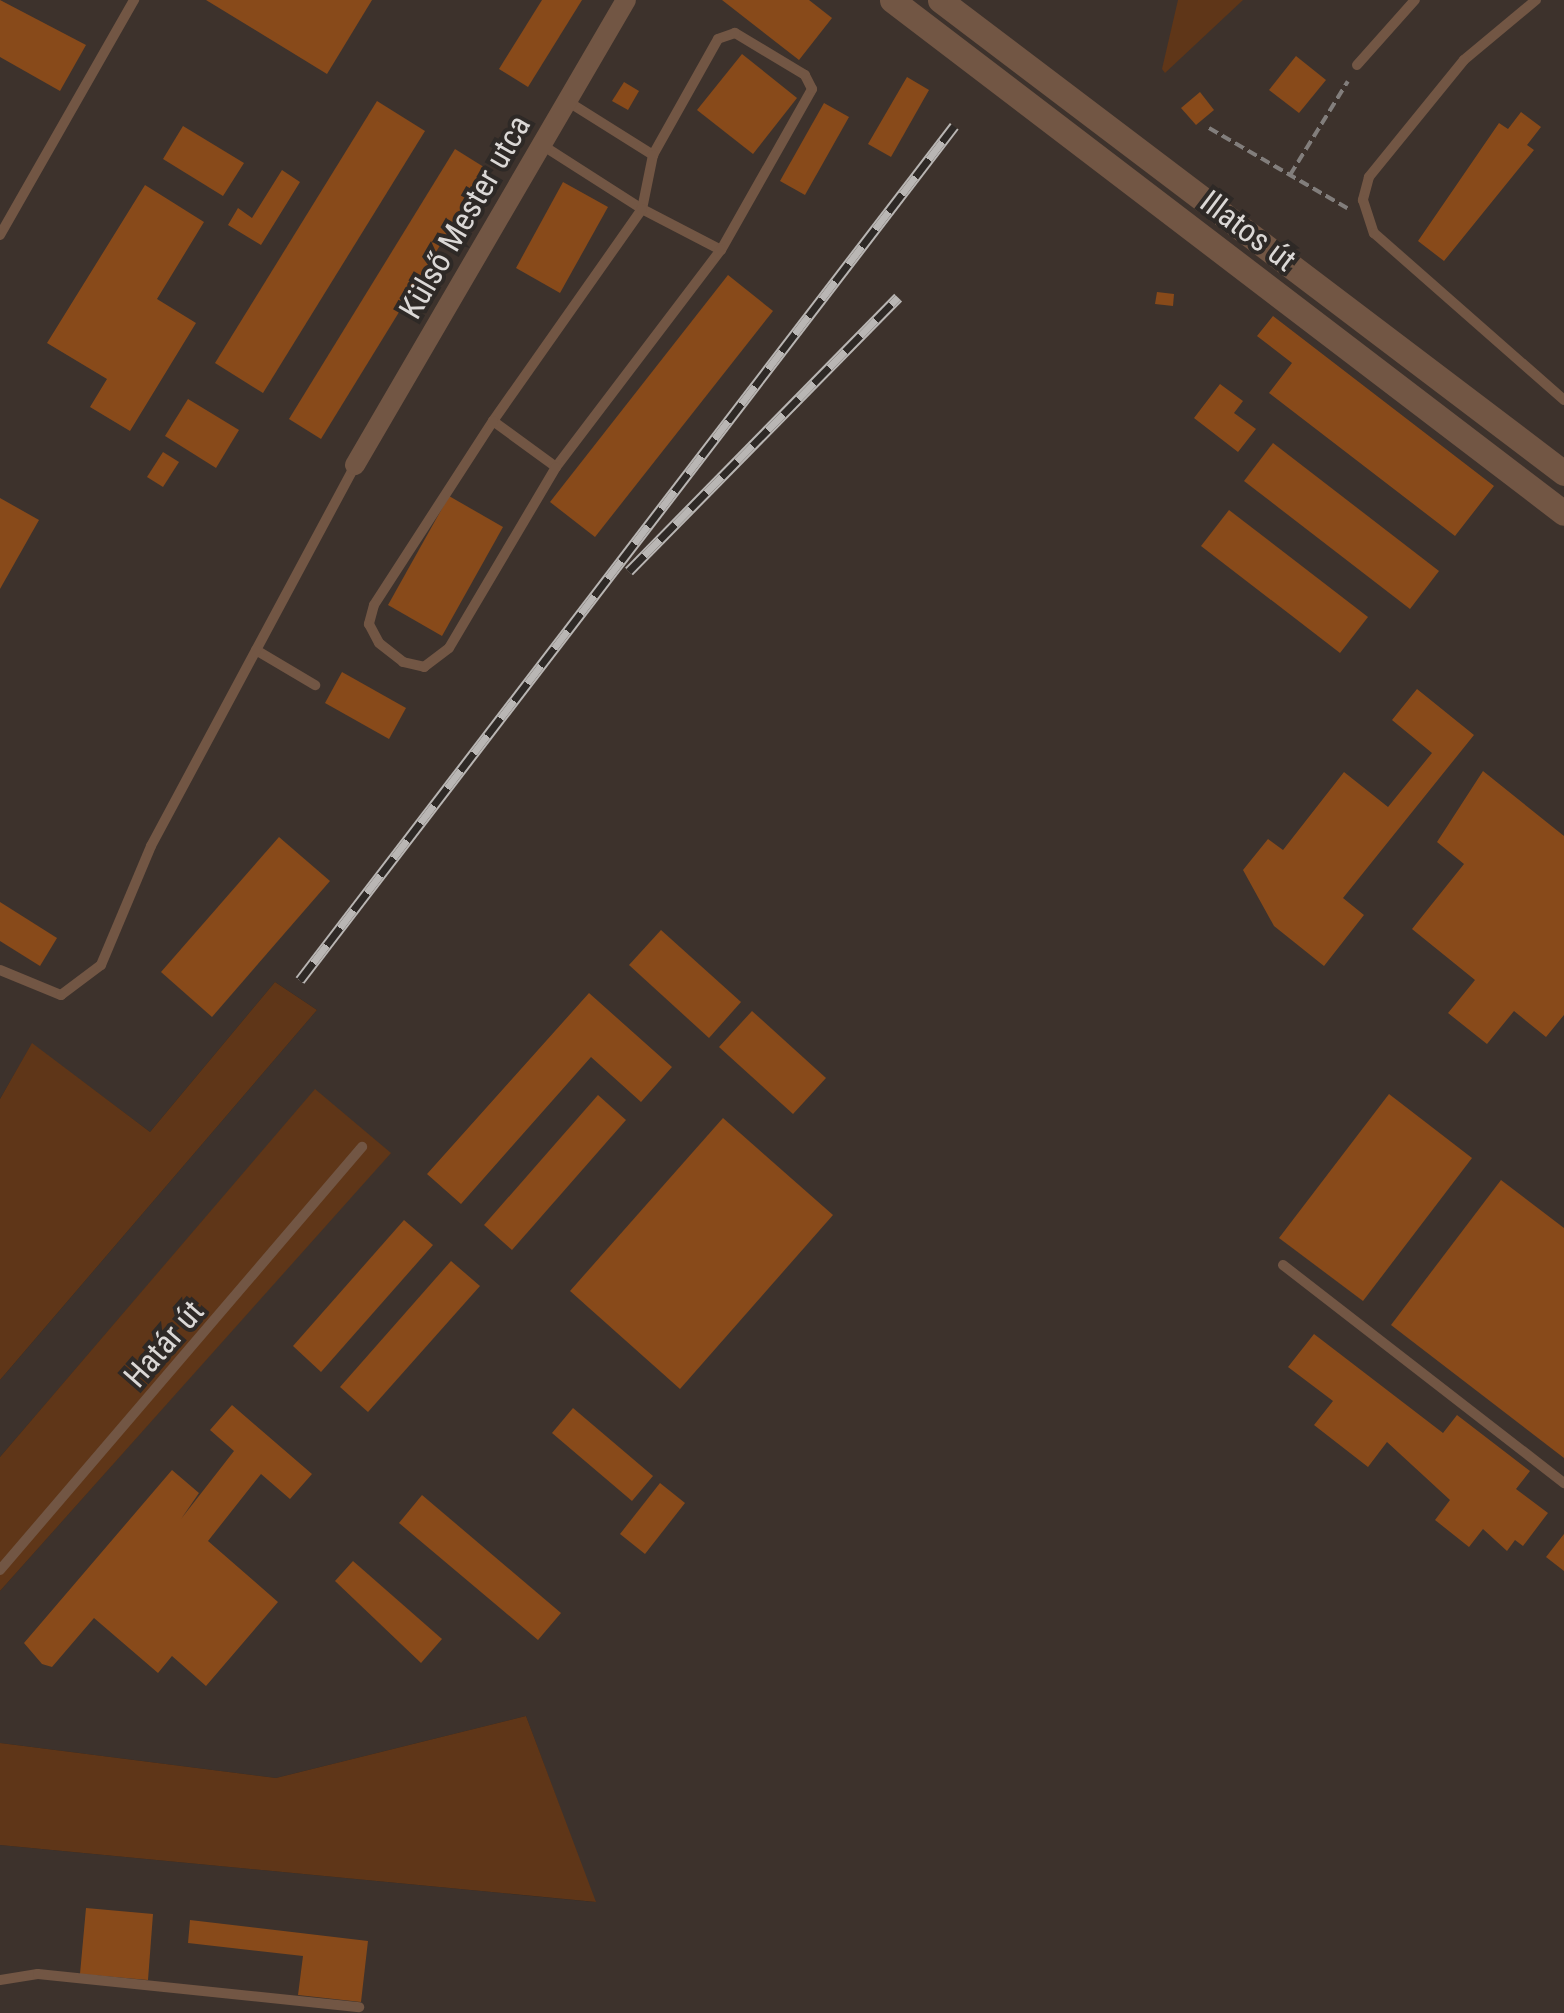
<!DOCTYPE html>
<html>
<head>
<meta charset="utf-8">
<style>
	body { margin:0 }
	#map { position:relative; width:1564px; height:2013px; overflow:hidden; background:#2e2926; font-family:"Roboto Condensed",sans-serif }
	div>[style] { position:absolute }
	.built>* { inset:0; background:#3d322c }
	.green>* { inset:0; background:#5f3618 }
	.building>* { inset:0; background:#884a1a }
	.path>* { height:4px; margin-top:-2px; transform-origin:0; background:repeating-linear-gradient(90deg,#827e7c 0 10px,transparent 0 15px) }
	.service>* { height:10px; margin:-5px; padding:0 5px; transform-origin:5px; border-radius:5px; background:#725644 }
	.minor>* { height:20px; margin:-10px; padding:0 10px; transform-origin:10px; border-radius:10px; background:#725644 }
	.tertiary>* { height:25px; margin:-12.5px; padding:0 12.5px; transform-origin:12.5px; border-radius:12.5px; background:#725644 }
	.rail>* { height:11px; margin-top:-5.5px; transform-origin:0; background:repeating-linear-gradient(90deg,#2e2926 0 22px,#b9b6b4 0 44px); box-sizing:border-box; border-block:2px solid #b9b6b4 }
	span { translate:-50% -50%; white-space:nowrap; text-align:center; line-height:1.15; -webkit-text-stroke:8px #2e2926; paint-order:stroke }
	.street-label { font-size:32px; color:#dbd8d6 }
</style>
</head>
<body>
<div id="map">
	<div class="built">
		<div style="clip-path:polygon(0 0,1564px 0,1564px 2013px,0 2013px,0 1845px,595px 1902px,526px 1716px,276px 1778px,0 1743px,0 1591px,390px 1153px,315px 1090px,0 1457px,0 1380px,317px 1010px,275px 982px,150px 1132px,32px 1044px,0 1099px)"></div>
	</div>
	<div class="green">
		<div style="clip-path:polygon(1178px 0,1243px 0,1165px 73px,1162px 69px)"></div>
		<div style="clip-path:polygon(275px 982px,317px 1010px,0 1380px,0 1099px,32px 1043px,150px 1132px)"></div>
		<div style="clip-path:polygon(315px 1089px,391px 1153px,0 1591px,0 1457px)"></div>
		<div style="clip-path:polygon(526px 1716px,596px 1902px,0 1845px,0 1743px,276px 1778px)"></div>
	</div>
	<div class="building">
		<div style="clip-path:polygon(0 0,86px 45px,60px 91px,0 57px)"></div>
		<div style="clip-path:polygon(206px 0,372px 0,327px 74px)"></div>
		<div style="clip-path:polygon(542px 0,582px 0,528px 87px,499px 69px)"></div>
		<div style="clip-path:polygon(722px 0,809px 0,832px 18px,799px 60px)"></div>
		<div style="clip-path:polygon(742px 54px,797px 98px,753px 154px,697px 110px)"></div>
		<div style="clip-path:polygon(1296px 56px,1326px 80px,1299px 113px,1269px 90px)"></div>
		<div style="clip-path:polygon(907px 77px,929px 90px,891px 157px,868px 144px)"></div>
		<div style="clip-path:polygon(624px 82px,639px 91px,628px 110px,612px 101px)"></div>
		<div style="clip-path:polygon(1200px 92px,1214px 110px,1196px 125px,1181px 108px)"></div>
		<div style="clip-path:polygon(377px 101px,425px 131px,263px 393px,215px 363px)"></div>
		<div style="clip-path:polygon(824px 103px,849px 117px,805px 195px,780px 181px)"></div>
		<div style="clip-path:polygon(1521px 112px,1541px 127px,1527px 145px,1534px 150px,1444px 261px,1418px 241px,1499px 123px,1508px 129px)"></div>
		<div style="clip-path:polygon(183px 126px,244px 163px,223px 196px,163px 159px)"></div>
		<div style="clip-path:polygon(455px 149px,487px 169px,321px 439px,289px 419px)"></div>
		<div style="clip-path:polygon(282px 170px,300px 182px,261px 245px,228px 225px,238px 208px,252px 218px)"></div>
		<div style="clip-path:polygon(563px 182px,608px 207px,560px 293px,516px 268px)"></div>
		<div style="clip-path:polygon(145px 185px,204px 222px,157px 299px,196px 323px,130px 431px,90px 407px,107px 379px,47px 343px)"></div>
		<div style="clip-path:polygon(728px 275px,773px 311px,595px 537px,550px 502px)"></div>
		<div style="clip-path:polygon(1157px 292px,1174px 294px,1173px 306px,1155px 304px)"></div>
		<div style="clip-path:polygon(1273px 316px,1494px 486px,1455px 536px,1269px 393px,1292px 363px,1257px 336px)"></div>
		<div style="clip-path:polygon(1220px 384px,1243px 401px,1234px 413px,1256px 429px,1238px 452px,1194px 418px)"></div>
		<div style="clip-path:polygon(188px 399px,239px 430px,216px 468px,165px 436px)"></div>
		<div style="clip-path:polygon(1273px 443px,1439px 571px,1410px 609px,1244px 481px)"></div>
		<div style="clip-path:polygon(163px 452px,179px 462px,163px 487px,147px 477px)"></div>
		<div style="clip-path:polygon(449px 496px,503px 527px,442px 636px,388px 605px)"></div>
		<div style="clip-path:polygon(0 498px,39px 520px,0 589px)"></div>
		<div style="clip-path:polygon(1229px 510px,1368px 617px,1340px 653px,1201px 546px)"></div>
		<div style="clip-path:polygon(342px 672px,406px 708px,389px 739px,325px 703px)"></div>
		<div style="clip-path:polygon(1417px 689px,1474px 735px,1343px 898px,1364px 915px,1324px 966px,1274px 926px,1243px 870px,1268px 839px,1283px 850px,1344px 772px,1388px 807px,1432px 753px,1392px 720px)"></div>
		<div style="clip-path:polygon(1483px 771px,1564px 836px,1564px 1015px,1546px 1037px,1514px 1011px,1487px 1044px,1448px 1013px,1475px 980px,1412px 929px,1464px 864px,1437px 842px)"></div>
		<div style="clip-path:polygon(279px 837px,330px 881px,212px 1017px,161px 972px)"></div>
		<div style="clip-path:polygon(0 902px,57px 938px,40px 966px,0 941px)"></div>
		<div style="clip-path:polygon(661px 930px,741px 1002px,709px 1038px,629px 965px)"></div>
		<div style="clip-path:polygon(589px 993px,672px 1067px,641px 1102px,591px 1057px,461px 1204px,427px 1174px)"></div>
		<div style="clip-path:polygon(752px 1011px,826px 1078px,793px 1114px,719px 1047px)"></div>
		<div style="clip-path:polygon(1389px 1094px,1472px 1158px,1363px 1301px,1279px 1238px)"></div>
		<div style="clip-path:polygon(598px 1095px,626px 1120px,512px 1250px,484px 1225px)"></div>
		<div style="clip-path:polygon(723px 1118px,833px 1215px,680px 1389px,570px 1291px)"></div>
		<div style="clip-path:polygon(1501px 1180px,1564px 1228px,1564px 1458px,1391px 1325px)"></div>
		<div style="clip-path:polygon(404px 1220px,433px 1245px,321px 1372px,293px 1346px)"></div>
		<div style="clip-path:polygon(451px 1261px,480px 1286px,368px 1412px,340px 1387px)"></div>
		<div style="clip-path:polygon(1314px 1334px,1443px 1433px,1457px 1415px,1530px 1471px,1516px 1489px,1548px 1513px,1523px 1546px,1515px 1540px,1507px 1551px,1483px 1529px,1469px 1547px,1435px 1520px,1450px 1500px,1387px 1442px,1368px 1467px,1314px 1425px,1333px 1401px,1288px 1367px)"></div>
		<div style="clip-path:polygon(232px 1405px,312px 1474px,290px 1499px,261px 1474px,208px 1541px,278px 1602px,206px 1686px,172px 1656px,158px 1673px,94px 1618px,52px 1667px,42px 1664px,24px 1643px,172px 1470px,199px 1493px,181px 1519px,234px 1451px,210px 1430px)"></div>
		<div style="clip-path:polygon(573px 1408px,653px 1476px,632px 1501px,552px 1433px)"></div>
		<div style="clip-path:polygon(660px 1483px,685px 1503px,645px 1554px,620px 1534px)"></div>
		<div style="clip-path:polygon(422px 1495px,561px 1613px,538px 1640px,399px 1523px)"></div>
		<div style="clip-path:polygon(1564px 1534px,1564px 1571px,1546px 1557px)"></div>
		<div style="clip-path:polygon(353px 1561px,442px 1639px,421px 1663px,335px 1581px)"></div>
		<div style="clip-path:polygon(86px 1908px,153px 1914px,148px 1980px,80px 1974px)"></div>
		<div style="clip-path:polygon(190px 1920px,368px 1941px,361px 2002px,298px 1995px,303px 1956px,188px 1943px)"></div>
	</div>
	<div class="path">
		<div style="left:1209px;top:128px;width:160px;rotate:30.1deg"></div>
		<div style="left:1290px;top:175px;width:110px;rotate:-58.3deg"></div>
	</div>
	<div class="service">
		<div style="left:1536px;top:0;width:94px;rotate:140.2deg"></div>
		<div style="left:1464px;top:60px;width:151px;rotate:129.1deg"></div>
		<div style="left:1369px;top:177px;width:24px;rotate:105deg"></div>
		<div style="left:1363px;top:200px;width:35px;rotate:72deg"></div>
		<div style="left:1374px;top:233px;width:253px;rotate:41.3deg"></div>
		<div style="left:1357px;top:65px;width:87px;rotate:-48.3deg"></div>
		<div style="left:567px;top:101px;width:102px;rotate:32.1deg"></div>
		<div style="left:542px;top:145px;width:119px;rotate:32.6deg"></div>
		<div style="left:642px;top:209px;width:89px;rotate:27.4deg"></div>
		<div style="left:721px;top:250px;width:185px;rotate:-60.5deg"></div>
		<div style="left:812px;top:89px;width:16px;rotate:-117deg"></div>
		<div style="left:805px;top:75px;width:82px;rotate:-149deg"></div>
		<div style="left:735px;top:33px;width:18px;rotate:161deg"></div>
		<div style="left:718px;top:39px;width:133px;rotate:119.3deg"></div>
		<div style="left:653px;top:155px;width:55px;rotate:101.5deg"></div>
		<div style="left:642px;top:209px;width:259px;rotate:125.1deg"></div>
		<div style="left:493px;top:421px;width:78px;rotate:36.1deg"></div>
		<div style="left:556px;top:467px;width:273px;rotate:-52.8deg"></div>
		<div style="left:0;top:235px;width:271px;rotate:-60.3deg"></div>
		<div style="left:493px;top:421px;width:219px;rotate:122.9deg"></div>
		<div style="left:374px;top:605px;width:20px;rotate:105deg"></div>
		<div style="left:369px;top:624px;width:21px;rotate:62deg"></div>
		<div style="left:379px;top:643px;width:31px;rotate:38deg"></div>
		<div style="left:403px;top:662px;width:22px;rotate:13deg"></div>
		<div style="left:424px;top:667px;width:31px;rotate:-37deg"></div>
		<div style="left:449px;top:648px;width:210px;rotate:-59.4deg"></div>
		<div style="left:256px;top:650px;width:69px;rotate:30.7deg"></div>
		<div style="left:0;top:970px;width:66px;rotate:22.3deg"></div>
		<div style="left:61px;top:995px;width:50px;rotate:-36.9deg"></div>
		<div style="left:101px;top:965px;width:129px;rotate:-67.2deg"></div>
		<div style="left:151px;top:846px;width:432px;rotate:-61.8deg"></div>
		<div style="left:1283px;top:1265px;width:356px;rotate:37.8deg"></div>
		<div style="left:0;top:1570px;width:557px;rotate:-49.44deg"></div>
		<div style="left:0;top:1980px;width:38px;rotate:-9deg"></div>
		<div style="left:38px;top:1974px;width:323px;rotate:5.9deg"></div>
	</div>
	<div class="minor">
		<div style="left:355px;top:465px;width:538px;rotate:-59.77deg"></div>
	</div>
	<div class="tertiary">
		<div style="left:892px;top:0;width:845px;rotate:37.36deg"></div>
		<div style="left:940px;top:0;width:783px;rotate:37.16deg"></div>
	</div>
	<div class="rail">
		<div style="left:629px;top:571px;width:384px;rotate:-45.5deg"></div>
		<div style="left:300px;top:980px;width:1076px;rotate:-52.55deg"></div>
	</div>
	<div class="street-label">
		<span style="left:465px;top:217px;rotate:-60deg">Külső Mester utca</span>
		<span style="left:1248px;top:231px;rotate:37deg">Illatos út</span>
		<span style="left:164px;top:1344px;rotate:-49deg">Határ út</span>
	</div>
</div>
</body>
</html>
